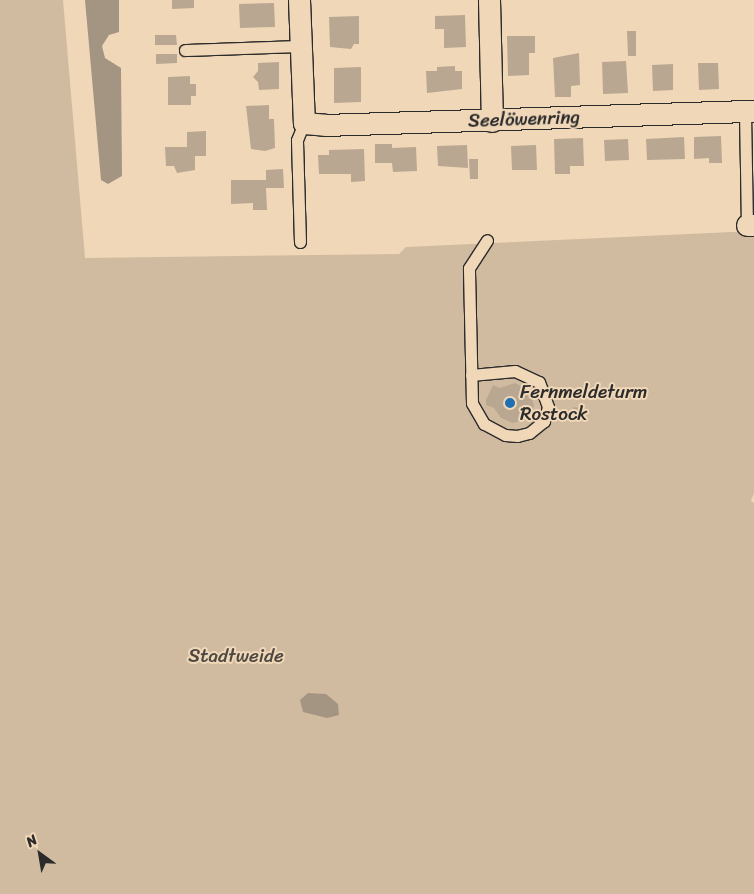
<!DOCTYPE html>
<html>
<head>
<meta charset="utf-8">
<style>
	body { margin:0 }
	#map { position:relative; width:754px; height:894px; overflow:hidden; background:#f0d7b8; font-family:Sriracha,sans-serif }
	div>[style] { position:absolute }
	.green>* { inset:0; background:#d0bba0 }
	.water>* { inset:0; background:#a49582 }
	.building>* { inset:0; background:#baa791 }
	.roads { filter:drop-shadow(1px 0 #2b2b2b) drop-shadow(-1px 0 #2b2b2b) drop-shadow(0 1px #2b2b2b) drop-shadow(0 -1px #2b2b2b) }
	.service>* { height:11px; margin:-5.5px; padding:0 5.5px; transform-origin:5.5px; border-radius:5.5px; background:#f0d7b8 }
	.minor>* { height:21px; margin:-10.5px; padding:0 10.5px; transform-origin:10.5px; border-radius:10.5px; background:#f0d7b8 }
	.dots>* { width:14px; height:14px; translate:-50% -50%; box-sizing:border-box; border:2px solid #f0d7b8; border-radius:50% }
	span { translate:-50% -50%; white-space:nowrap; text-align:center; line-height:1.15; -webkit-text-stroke:4px #f0d7b8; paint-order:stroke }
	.street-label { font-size:19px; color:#2b2b2b }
	.poi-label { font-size:19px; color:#2b2b2b }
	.left { translate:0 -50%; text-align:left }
	.park-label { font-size:19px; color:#4c4842 }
	.north { position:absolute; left:15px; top:829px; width:50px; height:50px; -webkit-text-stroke:4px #f0d7b8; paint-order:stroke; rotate:328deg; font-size:14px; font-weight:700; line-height:20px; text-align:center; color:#2b2b2b }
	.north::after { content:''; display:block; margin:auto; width:18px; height:22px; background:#2b2b2b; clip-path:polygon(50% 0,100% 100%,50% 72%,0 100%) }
</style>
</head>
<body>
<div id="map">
	<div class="green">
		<div style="clip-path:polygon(0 0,63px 0,85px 258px,399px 254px,406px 247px,754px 231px,754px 493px,751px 501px,754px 503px,754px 894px,0 894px)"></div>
	</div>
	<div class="water">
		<div style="clip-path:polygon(85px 0,119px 0,119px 32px,109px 35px,102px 46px,105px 58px,121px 68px,122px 176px,108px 184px,101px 180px)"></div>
		<div style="clip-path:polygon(308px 693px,326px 694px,338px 704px,339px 715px,327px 718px,303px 712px,300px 700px)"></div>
	</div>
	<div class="building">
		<div style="clip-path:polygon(172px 0,194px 0,194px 8px,172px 9px)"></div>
		<div style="clip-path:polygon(274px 3px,275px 27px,240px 28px,239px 4px)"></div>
		<div style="clip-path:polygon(465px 15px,466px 47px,444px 48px,444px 29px,435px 29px,435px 16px)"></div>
		<div style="clip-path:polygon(359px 16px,359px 44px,354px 44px,351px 49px,330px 47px,329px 17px)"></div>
		<div style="clip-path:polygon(627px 31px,636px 31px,636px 56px,628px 56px)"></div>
		<div style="clip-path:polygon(155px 35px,176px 35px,177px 45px,155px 45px)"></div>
		<div style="clip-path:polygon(507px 36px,535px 36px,535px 53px,529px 53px,529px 75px,508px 76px)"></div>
		<div style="clip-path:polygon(579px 53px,580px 85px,571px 86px,571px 97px,555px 97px,553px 58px)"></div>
		<div style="clip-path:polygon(156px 54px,177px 54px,177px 63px,156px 64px)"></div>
		<div style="clip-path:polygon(626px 61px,628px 93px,603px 94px,602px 62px)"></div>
		<div style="clip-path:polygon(279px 62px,279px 89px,259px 90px,258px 82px,253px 77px,258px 71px,258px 63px)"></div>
		<div style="clip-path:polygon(698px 63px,718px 63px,719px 89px,699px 90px)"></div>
		<div style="clip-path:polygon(673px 64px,673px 90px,653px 91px,652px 65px)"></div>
		<div style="clip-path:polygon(455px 66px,455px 71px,462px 71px,462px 89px,427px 93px,426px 71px,437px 71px,437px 67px)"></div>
		<div style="clip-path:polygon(361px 67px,361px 102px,334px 103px,334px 68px)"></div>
		<div style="clip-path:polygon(190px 76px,190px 84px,196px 84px,196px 96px,191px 96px,191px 105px,168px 105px,168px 77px)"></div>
		<div style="clip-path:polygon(269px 105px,269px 119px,274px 119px,275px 148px,265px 151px,251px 149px,246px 106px)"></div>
		<div style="clip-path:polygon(206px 131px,206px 156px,195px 156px,195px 170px,177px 173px,174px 166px,166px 166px,165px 147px,187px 147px,187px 132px)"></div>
		<div style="clip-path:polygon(721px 136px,722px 163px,709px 163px,709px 158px,694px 159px,694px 137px)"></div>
		<div style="clip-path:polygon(684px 137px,685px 159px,647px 160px,646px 139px)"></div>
		<div style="clip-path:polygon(583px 138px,584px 166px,570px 166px,570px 174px,555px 174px,554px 139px)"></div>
		<div style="clip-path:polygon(628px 139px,629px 160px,605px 161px,604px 140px)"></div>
		<div style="clip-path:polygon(375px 144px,392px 144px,392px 148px,416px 147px,417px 171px,393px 172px,392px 163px,375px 163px)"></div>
		<div style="clip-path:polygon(467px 145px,468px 168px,438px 166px,437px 146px)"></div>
		<div style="clip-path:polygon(536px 145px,537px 170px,512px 170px,511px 146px)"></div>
		<div style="clip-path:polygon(364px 149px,365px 181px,351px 182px,351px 174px,319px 174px,318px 155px,329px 155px,329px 150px)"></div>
		<div style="clip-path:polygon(469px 159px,478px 159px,478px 179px,470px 179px)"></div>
		<div style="clip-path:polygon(283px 169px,284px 188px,266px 188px,267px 210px,253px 210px,253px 203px,231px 204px,231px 180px,266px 180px,266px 170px)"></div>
		<div style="clip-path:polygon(515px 383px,529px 390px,534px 406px,525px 420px,513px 423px,501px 418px,494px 408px,486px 405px,486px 400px,493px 385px,500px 388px)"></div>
		<div style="clip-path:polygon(573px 407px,580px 408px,580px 417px,573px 417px)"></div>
	</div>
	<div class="roads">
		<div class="service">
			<div style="left:185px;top:50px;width:115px;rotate:-2deg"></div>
			<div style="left:745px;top:112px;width:113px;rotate:89deg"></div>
			<div style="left:300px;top:242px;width:102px;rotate:-91.7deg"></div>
			<div style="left:297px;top:140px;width:18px;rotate:-68deg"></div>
			<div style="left:471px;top:375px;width:44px;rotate:-5.2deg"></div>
			<div style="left:515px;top:371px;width:26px;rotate:25deg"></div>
			<div style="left:539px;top:382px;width:27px;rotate:70deg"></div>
			<div style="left:548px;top:407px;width:15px;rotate:106deg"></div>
			<div style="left:544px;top:421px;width:19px;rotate:141deg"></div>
			<div style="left:529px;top:433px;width:12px;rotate:166deg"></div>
			<div style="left:517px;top:436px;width:12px;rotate:-175deg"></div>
			<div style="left:505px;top:435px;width:24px;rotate:-152deg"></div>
			<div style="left:484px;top:424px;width:24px;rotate:-120deg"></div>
			<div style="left:472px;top:403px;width:135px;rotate:-91.3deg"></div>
			<div style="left:469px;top:268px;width:33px;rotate:-57deg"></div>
		</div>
		<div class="minor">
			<div style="left:299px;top:0;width:123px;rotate:87.7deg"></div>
			<div style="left:304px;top:123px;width:21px;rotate:5deg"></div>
			<div style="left:325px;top:125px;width:429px;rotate:-1.9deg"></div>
			<div style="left:489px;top:0;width:121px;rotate:88.6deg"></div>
			<div style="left:747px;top:225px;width:7px"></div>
		</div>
	</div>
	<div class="dots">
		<div style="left:510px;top:403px;background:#1f6fb2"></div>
	</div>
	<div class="street-label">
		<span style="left:524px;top:119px;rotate:-2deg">Seelöwenring</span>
	</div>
	<div class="poi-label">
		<span class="left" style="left:520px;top:403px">Fernmeldeturm<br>Rostock</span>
	</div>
	<div class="park-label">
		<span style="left:236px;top:656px">Stadtweide</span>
	</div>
	<div class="north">N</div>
</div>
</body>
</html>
